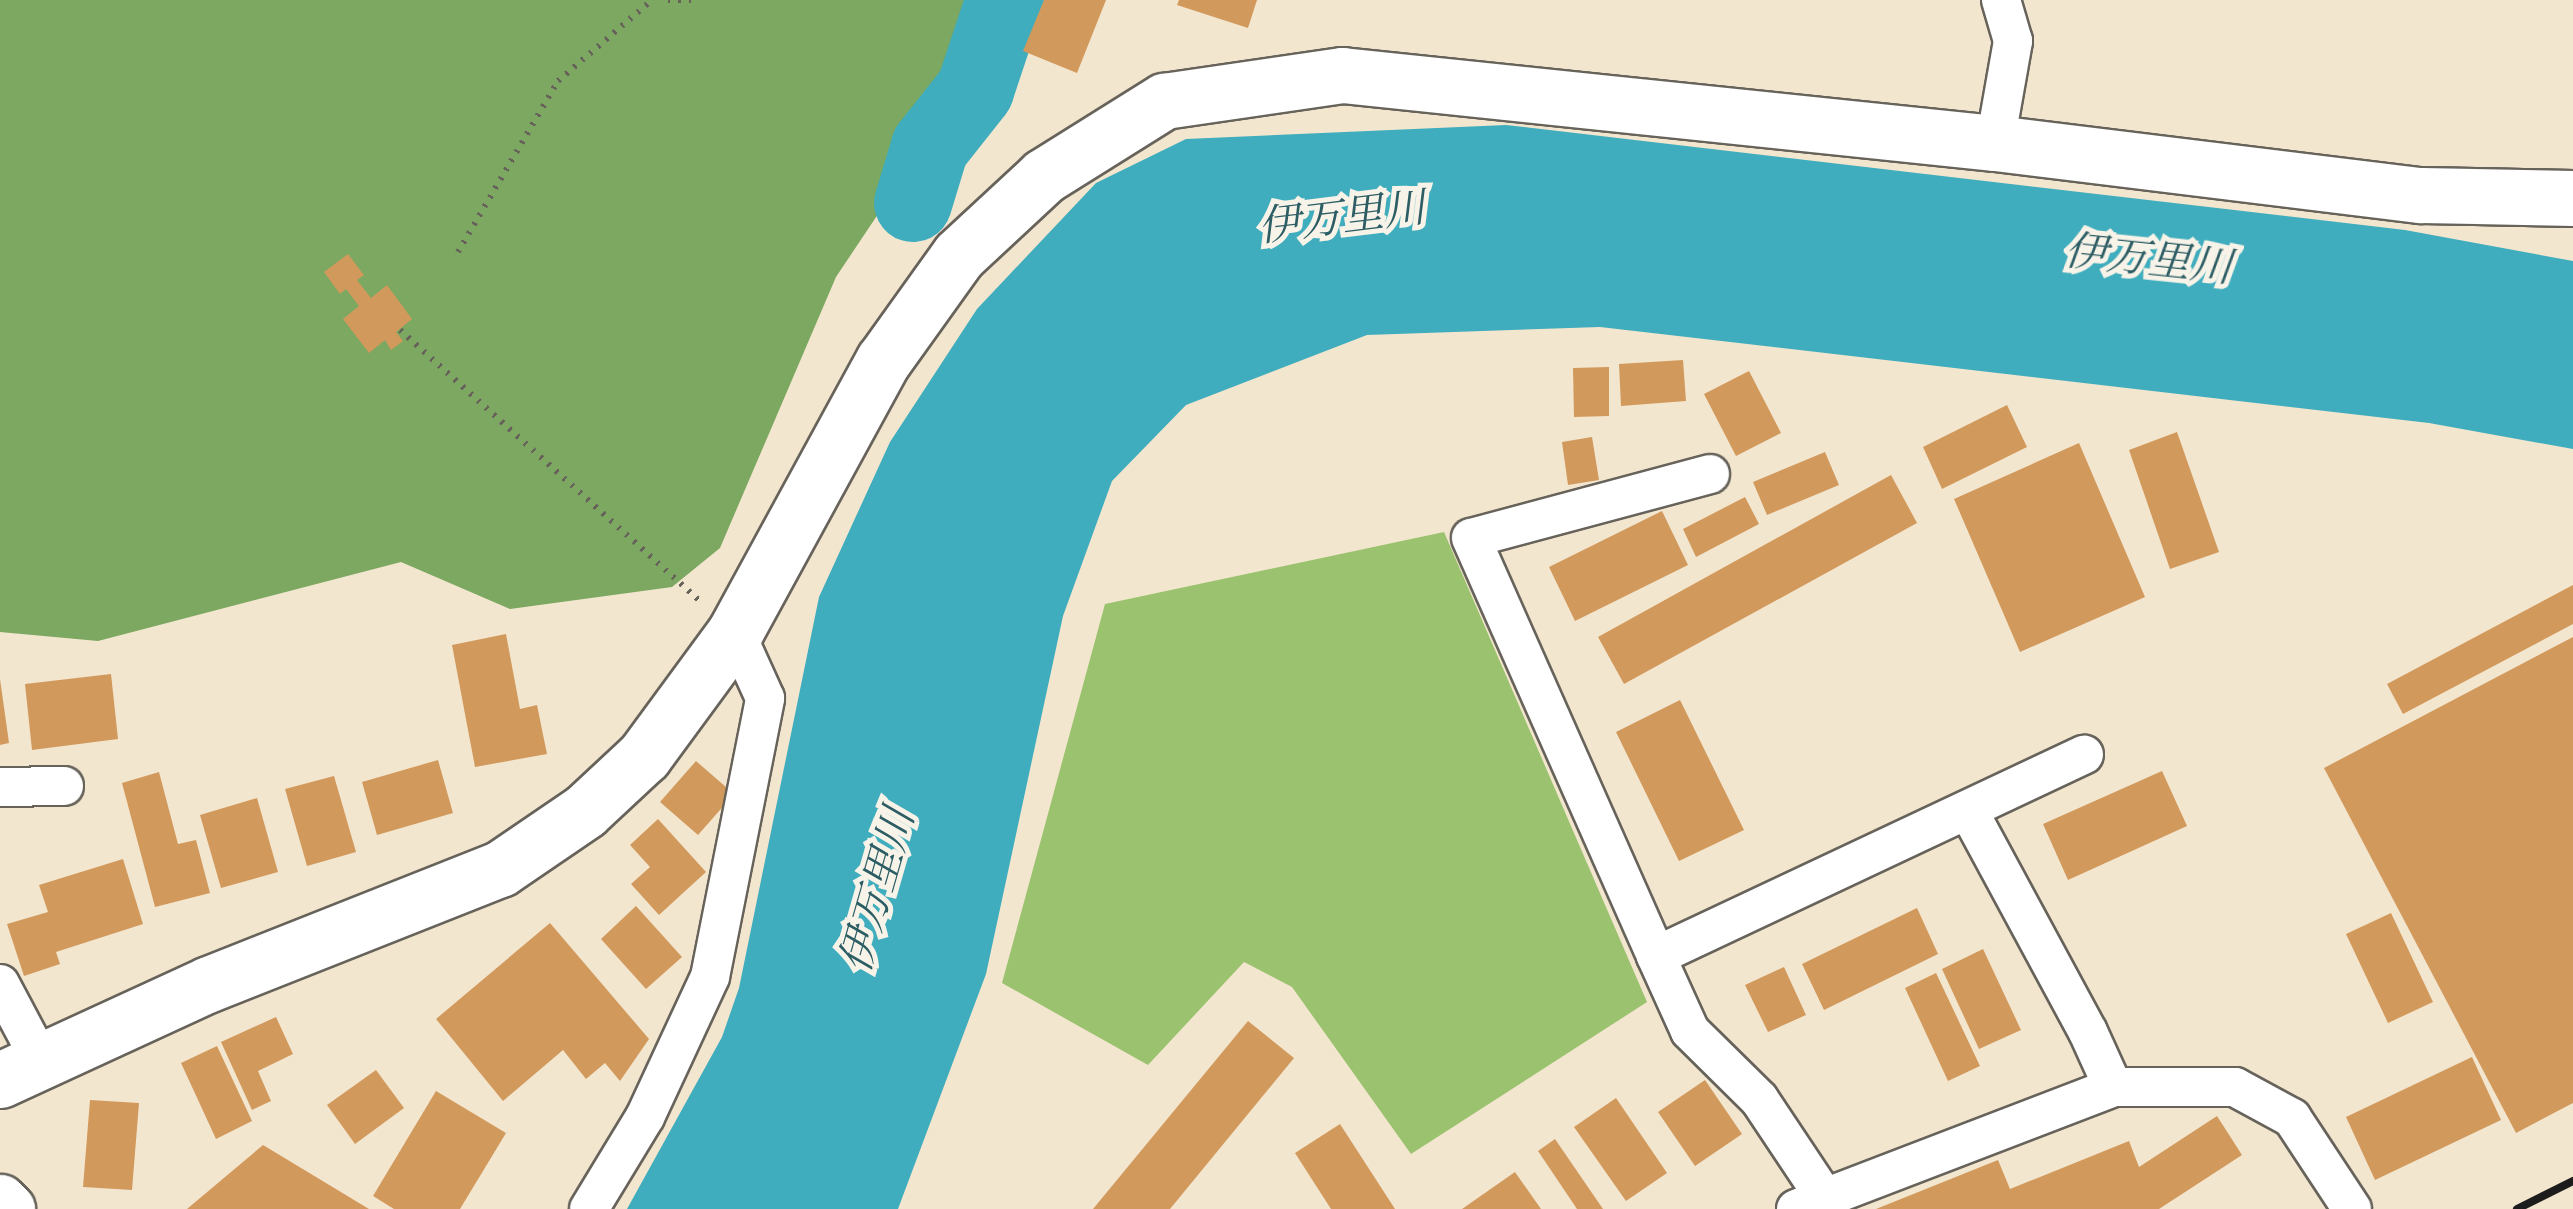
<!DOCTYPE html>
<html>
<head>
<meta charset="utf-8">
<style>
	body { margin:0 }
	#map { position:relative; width:2573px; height:1209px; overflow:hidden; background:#f3e6cf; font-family:"Old Standard TT","Noto Serif JP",serif }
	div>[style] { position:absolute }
	.green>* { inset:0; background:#9bc26e }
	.forest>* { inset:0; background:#7ca861 }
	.water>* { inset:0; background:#3fadbd }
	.river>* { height:78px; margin:-39px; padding:0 39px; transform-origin:39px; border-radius:39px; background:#3fadbd }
	.building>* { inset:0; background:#d2995c }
	.path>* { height:6px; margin-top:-3px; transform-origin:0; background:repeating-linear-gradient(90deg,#67635b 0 2.5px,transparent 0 10.5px) }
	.roads { filter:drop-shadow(2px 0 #67635b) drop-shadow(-2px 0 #67635b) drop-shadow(0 2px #67635b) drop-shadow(0 -2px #67635b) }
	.street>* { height:38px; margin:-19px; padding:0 19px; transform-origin:19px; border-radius:19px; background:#fff }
	.secondary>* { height:55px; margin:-27.5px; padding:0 27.5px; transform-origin:27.5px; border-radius:27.5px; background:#fff }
	.rail>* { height:8px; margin:-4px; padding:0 4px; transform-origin:4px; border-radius:4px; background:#1c1c1c }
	span { translate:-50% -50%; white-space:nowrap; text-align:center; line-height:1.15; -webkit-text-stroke:10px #f7f3e8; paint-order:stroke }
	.water-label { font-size:42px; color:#2c5d64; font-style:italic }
</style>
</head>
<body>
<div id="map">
	<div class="green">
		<div style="clip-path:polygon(1444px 532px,1647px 1002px,1411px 1154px,1292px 987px,1244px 962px,1148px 1065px,1002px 983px,1105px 604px)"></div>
	</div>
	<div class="forest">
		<div style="clip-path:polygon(0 0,992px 0,959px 93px,836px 277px,720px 548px,672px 587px,510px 609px,401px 562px,98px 641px,0 632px)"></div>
	</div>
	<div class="water">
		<div style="clip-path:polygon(1506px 125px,2405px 230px,2573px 261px,2573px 449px,2429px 423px,1600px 327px,1367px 335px,1186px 405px,1112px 481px,1063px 616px,986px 974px,898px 1209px,627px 1209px,722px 1037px,739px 988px,819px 597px,890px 442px,977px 309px,1096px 183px,1186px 139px)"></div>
	</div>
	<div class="river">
		<div style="left:913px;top:203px;width:59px;rotate:-73.1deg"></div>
		<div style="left:930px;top:147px;width:73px;rotate:-51.7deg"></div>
		<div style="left:975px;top:90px;width:95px;rotate:-71.6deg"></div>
	</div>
	<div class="building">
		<div style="clip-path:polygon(1044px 0,1106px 0,1077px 73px,1023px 51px)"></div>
		<div style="clip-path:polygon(1179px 0,1257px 0,1248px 28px,1177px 5px)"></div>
		<div style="clip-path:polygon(348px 254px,364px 275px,357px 280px,371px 298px,387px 285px,412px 319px,396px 332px,403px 341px,391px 350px,385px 340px,369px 353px,343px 319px,359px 306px,346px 289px,340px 294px,324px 272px)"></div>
		<div style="clip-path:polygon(1683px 360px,1686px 401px,1621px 406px,1619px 364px)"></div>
		<div style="clip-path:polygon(1609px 367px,1609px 416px,1574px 417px,1573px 368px)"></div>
		<div style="clip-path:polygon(1749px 371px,1781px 433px,1736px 456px,1704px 394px)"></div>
		<div style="clip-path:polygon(2007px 405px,2027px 447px,1942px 489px,1923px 447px)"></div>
		<div style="clip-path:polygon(2177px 432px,2219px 552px,2170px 569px,2129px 450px)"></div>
		<div style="clip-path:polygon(1592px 437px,1599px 480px,1568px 485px,1562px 442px)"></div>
		<div style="clip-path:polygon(2079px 443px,2145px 597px,2020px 652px,1954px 499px)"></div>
		<div style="clip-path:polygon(1825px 452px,1839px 485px,1767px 515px,1753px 482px)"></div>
		<div style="clip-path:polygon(1891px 475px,1917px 523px,1624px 684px,1598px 637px)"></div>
		<div style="clip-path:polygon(1745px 497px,1759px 524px,1696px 557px,1683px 529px)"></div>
		<div style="clip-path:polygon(1662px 511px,1688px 565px,1575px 621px,1549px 567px)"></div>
		<div style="clip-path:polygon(2573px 585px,2573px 624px,2403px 714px,2387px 684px)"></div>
		<div style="clip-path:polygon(506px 634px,520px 709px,537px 705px,547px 754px,475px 767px,452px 645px)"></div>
		<div style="clip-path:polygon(2573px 637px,2573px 1103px,2516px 1133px,2324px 768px)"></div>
		<div style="clip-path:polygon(111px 674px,118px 739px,32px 750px,25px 684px)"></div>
		<div style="clip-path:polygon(0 679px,9px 743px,0 745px)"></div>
		<div style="clip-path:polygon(1680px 700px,1744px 830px,1679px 861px,1616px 732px)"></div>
		<div style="clip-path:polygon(438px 760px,453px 813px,377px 835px,362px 782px)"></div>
		<div style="clip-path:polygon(696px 761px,734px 794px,698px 835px,660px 802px)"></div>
		<div style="clip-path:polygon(2162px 771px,2187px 826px,2068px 880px,2043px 824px)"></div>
		<div style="clip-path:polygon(159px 772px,178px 844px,196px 840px,210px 893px,155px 907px,122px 783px)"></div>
		<div style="clip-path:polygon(334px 776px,356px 852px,307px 866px,285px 789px)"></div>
		<div style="clip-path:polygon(257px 798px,278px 872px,221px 888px,200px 815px)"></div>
		<div style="clip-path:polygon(658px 819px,706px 872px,659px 915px,631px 884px,650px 867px,630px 845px)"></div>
		<div style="clip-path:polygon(123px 859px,143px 924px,56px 952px,60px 964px,24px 976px,7px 924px,48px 912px,39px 885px)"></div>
		<div style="clip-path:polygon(636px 906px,682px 957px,646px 989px,601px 939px)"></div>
		<div style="clip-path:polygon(1917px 908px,1938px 954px,1824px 1010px,1802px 964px)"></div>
		<div style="clip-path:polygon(2391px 913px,2433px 1002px,2388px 1023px,2346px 934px)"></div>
		<div style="clip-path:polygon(550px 923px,649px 1039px,620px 1081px,605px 1063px,586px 1079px,563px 1050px,503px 1101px,436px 1019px)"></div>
		<div style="clip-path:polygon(1983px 949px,2021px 1030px,1979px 1049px,1942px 969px)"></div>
		<div style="clip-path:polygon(1784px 967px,1806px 1015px,1768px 1032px,1745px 985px)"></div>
		<div style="clip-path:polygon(1936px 973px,1980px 1066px,1948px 1081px,1905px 988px)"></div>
		<div style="clip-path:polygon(276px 1017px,293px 1054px,258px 1071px,271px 1101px,252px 1110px,221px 1042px)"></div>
		<div style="clip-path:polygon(1248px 1021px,1294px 1058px,1170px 1209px,1093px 1209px)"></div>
		<div style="clip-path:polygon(217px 1046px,252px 1121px,216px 1139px,181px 1063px)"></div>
		<div style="clip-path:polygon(2472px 1057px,2501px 1120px,2375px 1180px,2346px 1117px)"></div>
		<div style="clip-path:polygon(376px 1070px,404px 1108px,355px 1144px,327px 1105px)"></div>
		<div style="clip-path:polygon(1705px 1080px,1742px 1134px,1695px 1166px,1658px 1112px)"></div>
		<div style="clip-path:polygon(436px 1091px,506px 1133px,460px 1209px,394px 1209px,373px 1196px)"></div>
		<div style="clip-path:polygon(1616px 1098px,1667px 1173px,1626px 1201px,1574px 1127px)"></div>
		<div style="clip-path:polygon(90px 1100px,139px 1103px,132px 1190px,83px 1187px)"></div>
		<div style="clip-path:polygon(2217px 1116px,2242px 1155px,2159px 1209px,1876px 1209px,1998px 1160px,2010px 1189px,2129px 1141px,2139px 1167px)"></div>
		<div style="clip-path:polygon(1340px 1124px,1395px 1209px,1331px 1209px,1295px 1153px)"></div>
		<div style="clip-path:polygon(1555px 1139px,1603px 1209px,1577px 1209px,1538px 1151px)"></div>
		<div style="clip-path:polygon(263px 1145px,369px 1209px,187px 1209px)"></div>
		<div style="clip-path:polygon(1515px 1172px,1541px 1209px,1462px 1209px)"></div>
	</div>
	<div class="path">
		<div style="left:668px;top:0;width:31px"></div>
		<div style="left:458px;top:252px;width:198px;rotate:-59.7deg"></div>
		<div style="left:558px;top:81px;width:124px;rotate:-40.8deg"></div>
		<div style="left:400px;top:330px;width:404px;rotate:42.1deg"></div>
	</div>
	<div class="roads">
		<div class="street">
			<div style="left:1995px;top:143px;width:104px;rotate:-80deg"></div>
			<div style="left:2013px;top:41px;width:43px;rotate:-106.3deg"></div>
			<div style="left:1710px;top:474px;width:247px;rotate:165deg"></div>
			<div style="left:1471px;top:538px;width:457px;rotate:66.1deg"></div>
			<div style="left:1656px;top:956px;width:473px;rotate:-25.2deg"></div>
			<div style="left:0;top:787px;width:64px;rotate:-0.9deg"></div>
			<div style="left:1968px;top:810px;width:252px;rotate:61.6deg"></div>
			<div style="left:2088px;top:1032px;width:60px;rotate:65.6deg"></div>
			<div style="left:1656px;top:956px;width:82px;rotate:65.6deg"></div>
			<div style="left:1690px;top:1031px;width:97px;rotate:44.6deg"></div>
			<div style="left:1759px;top:1099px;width:115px;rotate:56.3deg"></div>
			<div style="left:0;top:984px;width:87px;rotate:62deg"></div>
			<div style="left:589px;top:1209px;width:108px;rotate:-58.7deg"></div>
			<div style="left:645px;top:1117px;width:154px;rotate:-65.1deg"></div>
			<div style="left:710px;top:977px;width:284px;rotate:-78.8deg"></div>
			<div style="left:765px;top:698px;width:72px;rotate:-114.4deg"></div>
			<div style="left:1796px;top:1209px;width:340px;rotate:-21deg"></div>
			<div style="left:2113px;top:1087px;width:122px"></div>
			<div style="left:2235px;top:1087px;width:65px;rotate:28.5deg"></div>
			<div style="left:2292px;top:1118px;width:109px;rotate:56.6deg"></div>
		</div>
		<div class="secondary">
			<div style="left:0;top:1080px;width:230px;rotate:-24.7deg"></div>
			<div style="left:209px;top:984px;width:313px;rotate:-21.6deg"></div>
			<div style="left:500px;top:869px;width:103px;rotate:-34.3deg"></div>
			<div style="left:585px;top:811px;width:81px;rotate:-43deg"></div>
			<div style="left:644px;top:756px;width:154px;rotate:-53.7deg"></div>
			<div style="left:735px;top:632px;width:309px;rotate:-61.4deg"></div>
			<div style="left:883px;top:361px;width:130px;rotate:-54.4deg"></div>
			<div style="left:959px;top:255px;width:116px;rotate:-42.9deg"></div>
			<div style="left:1044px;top:176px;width:142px;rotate:-32deg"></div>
			<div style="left:1164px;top:101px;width:180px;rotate:-8.3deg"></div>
			<div style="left:1342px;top:75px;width:657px;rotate:5.95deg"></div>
			<div style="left:1995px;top:143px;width:429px;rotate:7deg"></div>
			<div style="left:2421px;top:195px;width:152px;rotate:1.1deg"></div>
			<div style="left:0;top:1202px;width:10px;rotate:45deg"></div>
		</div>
	</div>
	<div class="rail">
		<div style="left:2517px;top:1209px;width:63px;rotate:-26.6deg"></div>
	</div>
	<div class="water-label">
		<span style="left:1342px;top:220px;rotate:-7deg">伊万里川</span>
		<span style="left:2148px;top:262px;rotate:6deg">伊万里川</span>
		<span style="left:880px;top:891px;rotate:-74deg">伊万里川</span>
	</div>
</div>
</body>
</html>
